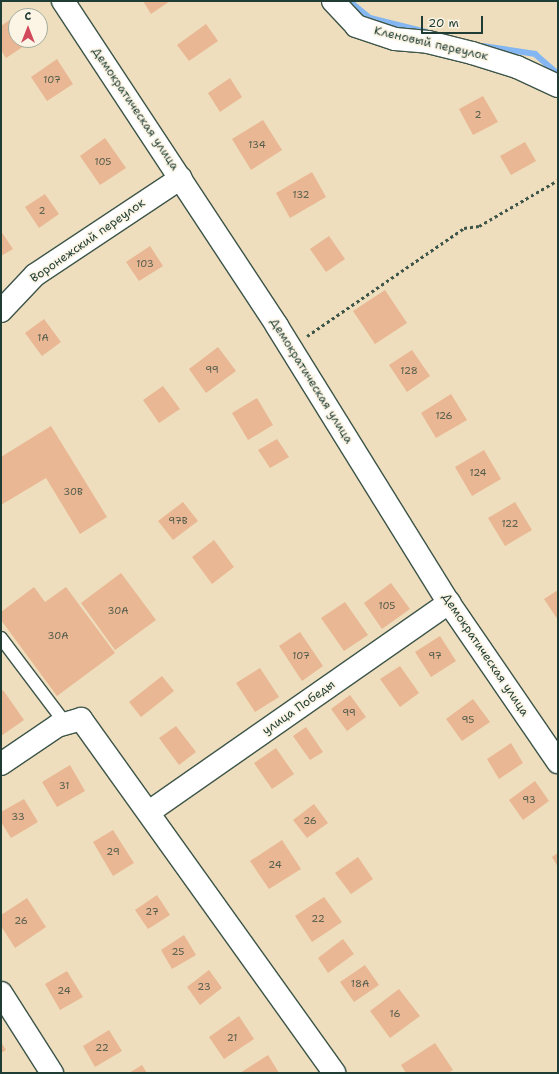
<!DOCTYPE html>
<html>
<head>
<meta charset="utf-8">
<style>
	body { margin:0 }
	#map { position:relative; width:559px; height:1074px; overflow:hidden; background:#eedebd; font-family:"Shantell Sans",sans-serif }
	div>[style] { position:absolute }
	.stream>* { height:6px; margin:-3px; padding:0 3px; transform-origin:3px; border-radius:3px; background:#84b7f1 }
	.building>* { inset:0; background:#e9b793 }
	.path>* { height:2.5px; margin-top:-1.25px; transform-origin:0; background:repeating-linear-gradient(90deg,#3e5549 0 3px,transparent 0 6px) }
	.roads { filter:drop-shadow(1px 0 #3e5549) drop-shadow(-1px 0 #3e5549) drop-shadow(0 1px #3e5549) drop-shadow(0 -1px #3e5549) }
	.service>* { height:12px; margin:-6px; padding:0 6px; transform-origin:6px; border-radius:6px; background:#fff }
	.minor>* { height:22px; margin:-11px; padding:0 11px; transform-origin:11px; border-radius:11px; background:#fff }
	span { translate:-50% -50%; white-space:nowrap; text-align:center; line-height:1.15; -webkit-text-stroke:3.5px #fcf5e5; paint-order:stroke }
	.number-label { font-size:10px; color:#525c4c }
	.number-label span { -webkit-text-stroke-width:0 }
	.street-label { font-size:12px; color:#1f3d34 }
	.frame { position:absolute; inset:0; border:2px solid #1f3d34; pointer-events:none }
	.north { position:absolute; left:8px; top:8px; width:40px; height:40px; box-sizing:border-box; background:#fcf5e5; border:1px solid #a4ab9e; border-radius:50%; rotate:0deg; font-size:11px; font-weight:700; line-height:16px; text-align:center; color:#1f3d34 }
	.north::after { content:''; display:block; margin:auto; width:14px; height:18px; background:#d1495b; clip-path:polygon(50% 0,100% 100%,50% 72%,0 100%) }
	.scale { position:absolute; left:421px; top:16px; width:62px; height:18px; box-sizing:border-box; border:2px solid #1f3d34; border-top:0; padding-left:5px; font-size:12px; line-height:14px; white-space:nowrap; color:#1f3d34; -webkit-text-stroke:3px #fcf5e5; paint-order:stroke }
</style>
</head>
<body>
<div id="map">
	<div class="stream">
		<div style="left:349px;top:1px;width:27px;rotate:39deg"></div>
		<div style="left:370px;top:18px;width:58px;rotate:14deg"></div>
		<div style="left:483px;top:46px;width:53px;rotate:8.7deg"></div>
		<div style="left:535px;top:54px;width:30px;rotate:41deg"></div>
	</div>
	<div class="building">
		<div style="clip-path:polygon(143px 1px,170px 1px,151px 14px)"></div>
		<div style="clip-path:polygon(24px 10px,28px 16px,16px 16px,16px 40px,33px 40px,6px 58px,1px 50px,1px 26px)"></div>
		<div style="clip-path:polygon(206px 24px,218px 41px,189px 61px,177px 45px)"></div>
		<div style="clip-path:polygon(57px 59px,73px 84px,47px 101px,31px 77px)"></div>
		<div style="clip-path:polygon(230px 78px,242px 97px,220px 112px,208px 93px)"></div>
		<div style="clip-path:polygon(483px 96px,498px 122px,473px 135px,459px 109px)"></div>
		<div style="clip-path:polygon(263px 120px,282px 150px,251px 170px,232px 139px)"></div>
		<div style="clip-path:polygon(105px 138px,126px 168px,100px 185px,80px 156px)"></div>
		<div style="clip-path:polygon(525px 142px,536px 161px,511px 175px,500px 156px)"></div>
		<div style="clip-path:polygon(312px 172px,326px 197px,290px 218px,276px 193px)"></div>
		<div style="clip-path:polygon(45px 194px,59px 214px,39px 228px,25px 207px)"></div>
		<div style="clip-path:polygon(1px 231px,13px 249px,1px 256px)"></div>
		<div style="clip-path:polygon(329px 236px,345px 259px,326px 272px,310px 249px)"></div>
		<div style="clip-path:polygon(150px 246px,163px 266px,139px 281px,126px 262px)"></div>
		<div style="clip-path:polygon(385px 290px,407px 323px,375px 344px,353px 311px)"></div>
		<div style="clip-path:polygon(44px 319px,61px 342px,42px 356px,25px 333px)"></div>
		<div style="clip-path:polygon(218px 347px,236px 371px,206px 393px,189px 369px)"></div>
		<div style="clip-path:polygon(412px 350px,430px 376px,407px 392px,389px 365px)"></div>
		<div style="clip-path:polygon(163px 386px,180px 409px,159px 423px,143px 400px)"></div>
		<div style="clip-path:polygon(451px 394px,467px 420px,436px 438px,421px 413px)"></div>
		<div style="clip-path:polygon(257px 398px,273px 425px,248px 440px,232px 413px)"></div>
		<div style="clip-path:polygon(51px 426px,107px 517px,80px 534px,46px 478px,1px 505px,1px 457px)"></div>
		<div style="clip-path:polygon(277px 439px,289px 457px,270px 468px,258px 450px)"></div>
		<div style="clip-path:polygon(484px 450px,501px 479px,472px 496px,455px 467px)"></div>
		<div style="clip-path:polygon(183px 502px,198px 521px,173px 540px,158px 521px)"></div>
		<div style="clip-path:polygon(515px 502px,532px 530px,505px 546px,488px 518px)"></div>
		<div style="clip-path:polygon(214px 540px,234px 567px,212px 584px,192px 557px)"></div>
		<div style="clip-path:polygon(121px 573px,156px 620px,115px 650px,81px 603px)"></div>
		<div style="clip-path:polygon(391px 583px,410px 609px,382px 629px,364px 603px)"></div>
		<div style="clip-path:polygon(34px 587px,45px 602px,66px 587px,115px 653px,57px 696px,1px 620px,1px 612px)"></div>
		<div style="clip-path:polygon(558px 590px,558px 620px,544px 599px)"></div>
		<div style="clip-path:polygon(345px 602px,368px 635px,344px 651px,321px 618px)"></div>
		<div style="clip-path:polygon(300px 632px,323px 666px,302px 681px,279px 646px)"></div>
		<div style="clip-path:polygon(440px 636px,456px 661px,431px 677px,415px 652px)"></div>
		<div style="clip-path:polygon(400px 666px,419px 693px,400px 707px,380px 679px)"></div>
		<div style="clip-path:polygon(260px 668px,279px 697px,255px 712px,236px 683px)"></div>
		<div style="clip-path:polygon(162px 676px,174px 691px,141px 717px,129px 702px)"></div>
		<div style="clip-path:polygon(3px 690px,24px 720px,1px 736px,1px 692px)"></div>
		<div style="clip-path:polygon(350px 695px,366px 717px,347px 731px,331px 709px)"></div>
		<div style="clip-path:polygon(473px 699px,490px 722px,462px 741px,446px 719px)"></div>
		<div style="clip-path:polygon(176px 726px,196px 752px,179px 765px,159px 738px)"></div>
		<div style="clip-path:polygon(306px 727px,323px 752px,310px 760px,293px 736px)"></div>
		<div style="clip-path:polygon(511px 743px,523px 763px,499px 779px,487px 759px)"></div>
		<div style="clip-path:polygon(276px 748px,294px 774px,272px 789px,254px 763px)"></div>
		<div style="clip-path:polygon(70px 765px,85px 791px,57px 807px,42px 782px)"></div>
		<div style="clip-path:polygon(535px 781px,549px 801px,523px 820px,509px 800px)"></div>
		<div style="clip-path:polygon(24px 799px,38px 822px,11px 838px,1px 822px,1px 812px)"></div>
		<div style="clip-path:polygon(314px 804px,328px 823px,307px 838px,293px 820px)"></div>
		<div style="clip-path:polygon(113px 830px,134px 863px,113px 876px,93px 842px)"></div>
		<div style="clip-path:polygon(282px 840px,301px 869px,269px 889px,250px 861px)"></div>
		<div style="clip-path:polygon(558px 853px,558px 867px,552px 857px)"></div>
		<div style="clip-path:polygon(358px 857px,373px 879px,351px 894px,335px 873px)"></div>
		<div style="clip-path:polygon(157px 895px,170px 915px,148px 929px,135px 910px)"></div>
		<div style="clip-path:polygon(324px 897px,342px 922px,312px 942px,295px 916px)"></div>
		<div style="clip-path:polygon(27px 898px,46px 927px,15px 948px,1px 926px,1px 915px)"></div>
		<div style="clip-path:polygon(184px 935px,196px 955px,172px 969px,161px 950px)"></div>
		<div style="clip-path:polygon(343px 939px,354px 954px,328px 973px,318px 958px)"></div>
		<div style="clip-path:polygon(365px 965px,379px 985px,354px 1002px,340px 982px)"></div>
		<div style="clip-path:polygon(209px 970px,222px 988px,200px 1005px,187px 987px)"></div>
		<div style="clip-path:polygon(67px 971px,83px 997px,60px 1010px,45px 984px)"></div>
		<div style="clip-path:polygon(399px 989px,420px 1016px,390px 1038px,370px 1011px)"></div>
		<div style="clip-path:polygon(239px 1016px,254px 1039px,224px 1059px,209px 1037px)"></div>
		<div style="clip-path:polygon(109px 1030px,122px 1051px,95px 1067px,83px 1046px)"></div>
		<div style="clip-path:polygon(1px 1042px,6px 1050px,1px 1053px)"></div>
		<div style="clip-path:polygon(435px 1043px,453px 1070px,448px 1073px,406px 1073px,401px 1065px)"></div>
		<div style="clip-path:polygon(268px 1055px,279px 1073px,240px 1073px)"></div>
		<div style="clip-path:polygon(142px 1065px,147px 1073px,129px 1073px)"></div>
	</div>
	<div class="path">
		<div style="left:307px;top:336px;width:191px;rotate:-34.5deg"></div>
		<div style="left:464px;top:228px;width:15px;rotate:-8deg"></div>
		<div style="left:479px;top:226px;width:91px;rotate:-30.2deg"></div>
	</div>
	<div class="roads">
		<div class="service">
			<div style="left:1px;top:638px;width:106px;rotate:53deg"></div>
		</div>
		<div class="minor">
			<div style="left:63px;top:1px;width:389px;rotate:56.6deg"></div>
			<div style="left:277px;top:326px;width:326px;rotate:58.2deg"></div>
			<div style="left:449px;top:603px;width:193px;rotate:55.6deg"></div>
			<div style="left:333px;top:1px;width:34px;rotate:47deg"></div>
			<div style="left:356px;top:26px;width:41px;rotate:18.4deg"></div>
			<div style="left:395px;top:39px;width:33px;rotate:5deg"></div>
			<div style="left:428px;top:42px;width:45px;rotate:14deg"></div>
			<div style="left:472px;top:53px;width:47px;rotate:17.3deg"></div>
			<div style="left:517px;top:67px;width:45px;rotate:24.9deg"></div>
			<div style="left:1px;top:311px;width:50px;rotate:-46.6deg"></div>
			<div style="left:35px;top:275px;width:175px;rotate:-33.6deg"></div>
			<div style="left:1px;top:764px;width:68px;rotate:-34.2deg"></div>
			<div style="left:57px;top:726px;width:25px;rotate:-16deg"></div>
			<div style="left:81px;top:719px;width:435px;rotate:54.4deg"></div>
			<div style="left:149px;top:812px;width:366px;rotate:-34.9deg"></div>
			<div style="left:1px;top:993px;width:95px;rotate:57.5deg"></div>
		</div>
	</div>
	<div class="number-label">
		<span style="left:52px;top:80px">107</span>
		<span style="left:478px;top:115px">2</span>
		<span style="left:257px;top:145px">134</span>
		<span style="left:103px;top:162px">105</span>
		<span style="left:301px;top:195px">132</span>
		<span style="left:42px;top:211px">2</span>
		<span style="left:145px;top:264px">103</span>
		<span style="left:43px;top:338px">1А</span>
		<span style="left:212px;top:370px">99</span>
		<span style="left:409px;top:371px">128</span>
		<span style="left:444px;top:416px">126</span>
		<span style="left:478px;top:473px">124</span>
		<span style="left:73px;top:492px">30В</span>
		<span style="left:178px;top:521px">97В</span>
		<span style="left:510px;top:524px">122</span>
		<span style="left:387px;top:606px">105</span>
		<span style="left:118px;top:611px">30А</span>
		<span style="left:58px;top:636px">30А</span>
		<span style="left:301px;top:656px">107</span>
		<span style="left:435px;top:656px">97</span>
		<span style="left:349px;top:713px">99</span>
		<span style="left:468px;top:720px">95</span>
		<span style="left:64px;top:786px">31</span>
		<span style="left:529px;top:800px">93</span>
		<span style="left:18px;top:817px">33</span>
		<span style="left:310px;top:821px">26</span>
		<span style="left:113px;top:852px">29</span>
		<span style="left:275px;top:865px">24</span>
		<span style="left:152px;top:912px">27</span>
		<span style="left:318px;top:919px">22</span>
		<span style="left:21px;top:921px">26</span>
		<span style="left:178px;top:952px">25</span>
		<span style="left:360px;top:984px">18А</span>
		<span style="left:204px;top:987px">23</span>
		<span style="left:64px;top:991px">24</span>
		<span style="left:395px;top:1014px">16</span>
		<span style="left:232px;top:1038px">21</span>
		<span style="left:102px;top:1048px">22</span>
	</div>
	<div class="street-label">
		<span style="left:431px;top:44px;rotate:13deg">Кленовый переулок</span>
		<span style="left:135px;top:109px;rotate:56deg">Демократическая улица</span>
		<span style="left:88px;top:241px;rotate:-35deg">Воронежский переулок</span>
		<span style="left:311px;top:381px;rotate:58deg">Демократическая улица</span>
		<span style="left:485px;top:655px;rotate:56deg">Демократическая улица</span>
		<span style="left:299px;top:708px;rotate:-35deg">улица Победы</span>
	</div>
	<div class="frame"></div>
	<div class="north">С</div>
	<div class="scale">20 m</div>
</div>
</body>
</html>
